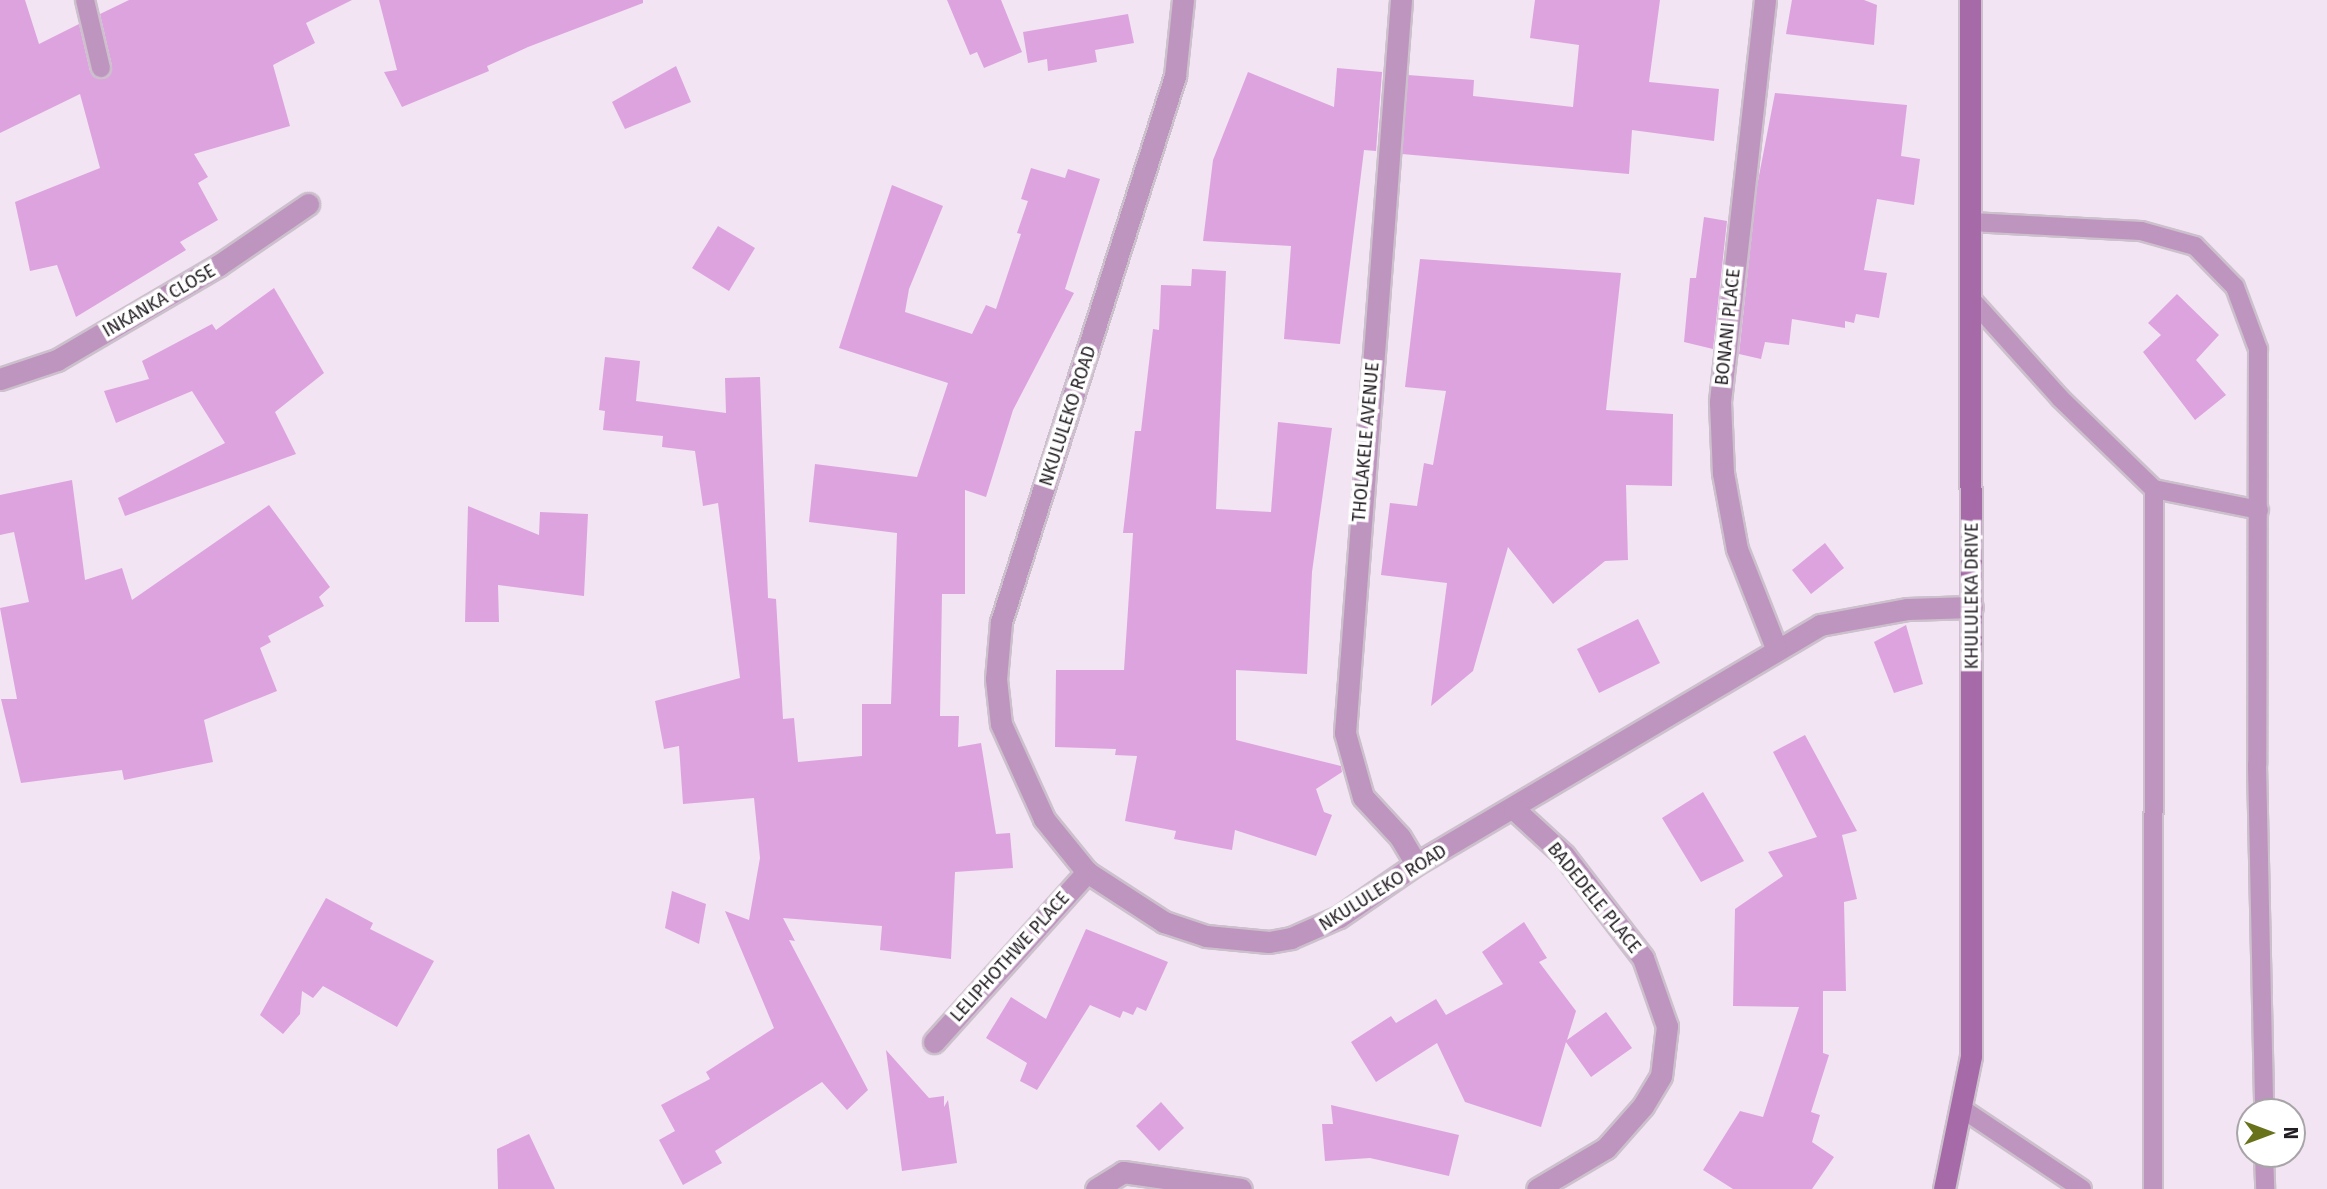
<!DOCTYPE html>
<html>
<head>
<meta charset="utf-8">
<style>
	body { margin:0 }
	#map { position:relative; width:2327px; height:1189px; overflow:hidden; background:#f2e4f2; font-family:"Fira Sans",sans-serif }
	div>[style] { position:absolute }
	.building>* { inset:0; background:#dda3df }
	.roads { filter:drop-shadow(2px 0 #cdc0cd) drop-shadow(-2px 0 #cdc0cd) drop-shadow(0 2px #cdc0cd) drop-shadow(0 -2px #cdc0cd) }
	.lane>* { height:18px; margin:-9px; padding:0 9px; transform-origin:9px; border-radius:9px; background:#bd95be }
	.street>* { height:21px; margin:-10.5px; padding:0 10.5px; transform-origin:10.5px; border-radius:10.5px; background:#bd95be }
	.secondary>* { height:21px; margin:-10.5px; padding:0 10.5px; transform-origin:10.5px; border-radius:10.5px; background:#a56aa7 }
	span { translate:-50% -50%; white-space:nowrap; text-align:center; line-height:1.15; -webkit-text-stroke:7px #fff; paint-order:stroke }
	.street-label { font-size:18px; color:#231e23 }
	.north { position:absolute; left:2236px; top:1098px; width:70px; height:70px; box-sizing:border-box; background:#fff; border:2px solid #a7a5a7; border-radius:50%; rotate:90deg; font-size:19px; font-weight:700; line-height:28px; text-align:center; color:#231e23 }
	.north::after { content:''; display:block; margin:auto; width:24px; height:32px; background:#68721b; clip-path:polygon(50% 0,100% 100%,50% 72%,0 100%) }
</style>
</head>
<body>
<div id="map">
	<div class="building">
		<div style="clip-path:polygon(0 0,25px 0,39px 44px,79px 24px,90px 71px,103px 79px,112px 66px,100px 14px,129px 0,352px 0,306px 23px,315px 43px,273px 65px,290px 126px,194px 154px,208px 177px,198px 183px,218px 220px,180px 242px,186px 250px,76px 317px,57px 265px,30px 271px,15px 202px,100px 168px,80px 94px,0 133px)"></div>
		<div style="clip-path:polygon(379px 0,643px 0,643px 3px,528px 47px,487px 66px,489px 71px,402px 107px,384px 72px,397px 70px)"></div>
		<div style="clip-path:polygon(947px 0,1001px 0,1022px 52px,984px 68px,977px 52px,970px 55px)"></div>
		<div style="clip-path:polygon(1535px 0,1660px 0,1649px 82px,1719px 89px,1714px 141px,1632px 130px,1629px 174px,1402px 154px,1408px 75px,1474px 80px,1473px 96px,1573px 107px,1579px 45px,1530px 38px)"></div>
		<div style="clip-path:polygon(1792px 0,1864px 0,1877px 5px,1874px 45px,1786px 34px)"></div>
		<div style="clip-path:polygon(1128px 14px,1134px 43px,1095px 50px,1097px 62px,1048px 71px,1047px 59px,1028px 63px,1023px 32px)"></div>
		<div style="clip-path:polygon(676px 66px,691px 102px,625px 129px,612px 102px)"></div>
		<div style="clip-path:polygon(1337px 68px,1382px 72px,1376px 151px,1364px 150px,1340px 344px,1284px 339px,1291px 246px,1203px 241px,1213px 160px,1248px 72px,1334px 107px)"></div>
		<div style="clip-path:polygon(1775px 93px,1907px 105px,1901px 156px,1920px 159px,1914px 205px,1877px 199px,1864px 270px,1887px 273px,1879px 318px,1856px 314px,1854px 323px,1845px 321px,1845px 328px,1792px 319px,1789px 345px,1765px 342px,1761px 359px,1739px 354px,1757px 186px)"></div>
		<div style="clip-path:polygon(1031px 168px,1065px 178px,1068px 169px,1100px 179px,1065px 289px,1074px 293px,1013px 410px,986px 497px,965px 490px,965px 594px,942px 594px,940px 716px,959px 716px,958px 747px,981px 743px,996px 834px,1010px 833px,1013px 868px,955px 872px,951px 959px,880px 950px,882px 926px,783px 918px,795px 941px,789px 940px,868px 1090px,847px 1110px,822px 1082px,715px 1151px,722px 1163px,683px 1185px,659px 1140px,675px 1131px,661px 1105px,710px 1079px,706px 1072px,774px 1028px,725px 911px,749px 920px,760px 858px,754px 798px,683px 804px,679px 746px,664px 749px,655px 701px,740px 678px,718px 503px,703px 506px,695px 451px,662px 447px,663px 436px,603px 430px,605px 411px,599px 410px,605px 357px,640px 361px,636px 401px,726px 413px,725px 378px,760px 377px,768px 598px,776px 599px,783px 719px,794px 718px,798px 762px,862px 756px,862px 704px,891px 704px,897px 533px,809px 522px,815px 464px,917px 477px,948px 383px,839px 348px,892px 185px,943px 206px,909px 289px,905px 312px,972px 334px,986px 305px,996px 309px,1021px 234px,1017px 233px,1028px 201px,1021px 199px)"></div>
		<div style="clip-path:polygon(1704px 217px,1727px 221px,1713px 349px,1684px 342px,1690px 278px,1696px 278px)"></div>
		<div style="clip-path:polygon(718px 226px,755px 248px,729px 291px,692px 268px)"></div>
		<div style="clip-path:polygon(1420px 259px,1621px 273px,1606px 410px,1673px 414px,1672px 486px,1626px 485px,1628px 560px,1605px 561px,1553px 604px,1508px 547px,1473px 671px,1431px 706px,1447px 583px,1381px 575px,1390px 503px,1417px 506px,1424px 463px,1433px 465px,1446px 391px,1405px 387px)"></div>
		<div style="clip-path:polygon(1192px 269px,1226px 271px,1216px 509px,1271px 512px,1278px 422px,1332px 428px,1312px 572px,1307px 674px,1236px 670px,1236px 740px,1341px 766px,1342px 772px,1316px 789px,1324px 812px,1332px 815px,1316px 856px,1235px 830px,1232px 850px,1174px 839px,1176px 831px,1125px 821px,1137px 756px,1115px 755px,1116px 749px,1055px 747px,1056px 670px,1124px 670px,1133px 533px,1123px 533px,1135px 431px,1141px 431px,1153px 329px,1159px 330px,1161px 285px,1191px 286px)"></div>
		<div style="clip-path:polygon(274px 288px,324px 373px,275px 412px,296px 454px,125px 516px,118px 498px,225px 443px,192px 391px,116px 423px,104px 391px,149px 379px,142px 361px,212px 324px,216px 330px)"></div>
		<div style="clip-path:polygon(2177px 294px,2219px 335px,2196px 360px,2226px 395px,2195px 420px,2143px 352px,2161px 335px,2148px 323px)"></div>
		<div style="clip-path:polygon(72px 480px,85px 580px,122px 568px,132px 600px,269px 505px,330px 587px,319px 597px,324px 606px,268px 636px,271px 642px,260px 648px,277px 691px,204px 720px,213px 762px,124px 780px,122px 770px,21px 783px,1px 699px,17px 699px,0 608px,29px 602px,14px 532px,0 535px,0 495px)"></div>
		<div style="clip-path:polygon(468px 506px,539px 535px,540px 512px,588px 514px,584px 596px,498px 585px,499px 622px,465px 622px)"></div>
		<div style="clip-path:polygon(1825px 543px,1844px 568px,1811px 594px,1792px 570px)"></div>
		<div style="clip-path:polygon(1638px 619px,1660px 663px,1599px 693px,1577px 649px)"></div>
		<div style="clip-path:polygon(1906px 625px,1923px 684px,1894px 693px,1874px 642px)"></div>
		<div style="clip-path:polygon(1805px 735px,1857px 831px,1842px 835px,1857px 899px,1844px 902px,1846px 991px,1823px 991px,1823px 1053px,1829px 1055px,1811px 1112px,1820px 1115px,1812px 1142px,1834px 1157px,1812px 1189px,1733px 1189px,1703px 1170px,1740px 1111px,1763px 1117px,1799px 1007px,1733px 1006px,1735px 909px,1783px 876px,1768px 852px,1817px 837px,1773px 752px)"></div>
		<div style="clip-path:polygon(1703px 792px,1744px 861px,1701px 882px,1662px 818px)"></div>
		<div style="clip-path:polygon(672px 891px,706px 904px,699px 944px,665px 928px)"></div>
		<div style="clip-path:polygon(326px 898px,373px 923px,370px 929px,434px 961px,397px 1027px,323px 986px,313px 998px,302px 991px,300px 1014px,283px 1034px,260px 1015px)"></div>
		<div style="clip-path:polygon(1524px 922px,1547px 958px,1539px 962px,1576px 1011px,1567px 1040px,1606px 1012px,1632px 1048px,1591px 1077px,1566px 1042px,1541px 1127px,1465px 1102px,1437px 1043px,1376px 1082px,1351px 1042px,1391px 1016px,1396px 1023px,1436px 999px,1446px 1015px,1503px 984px,1482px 952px)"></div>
		<div style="clip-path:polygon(1086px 929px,1168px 962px,1146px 1011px,1137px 1007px,1133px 1015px,1123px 1011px,1120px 1018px,1090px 1005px,1037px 1090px,1020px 1081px,1027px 1063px,986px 1038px,1011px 997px,1046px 1019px)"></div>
		<div style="clip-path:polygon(886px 1050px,929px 1098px,944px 1096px,944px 1107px,948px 1100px,957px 1163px,902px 1171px)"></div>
		<div style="clip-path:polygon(1161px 1102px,1184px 1128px,1159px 1151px,1136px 1126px)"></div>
		<div style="clip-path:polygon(1331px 1105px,1459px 1135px,1449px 1176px,1370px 1158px,1325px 1161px,1322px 1124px,1333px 1124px)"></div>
		<div style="clip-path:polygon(529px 1134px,555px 1189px,498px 1189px,497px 1149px)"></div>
	</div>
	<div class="roads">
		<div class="lane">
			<div style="left:85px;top:0;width:70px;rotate:76.8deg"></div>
			<div style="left:1971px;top:222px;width:170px;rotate:3deg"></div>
			<div style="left:2141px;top:231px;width:56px;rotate:15.5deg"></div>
			<div style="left:2195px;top:246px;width:57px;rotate:45.7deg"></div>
			<div style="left:2235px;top:287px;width:66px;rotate:69.6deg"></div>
			<div style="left:2258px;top:349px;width:416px;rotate:90.1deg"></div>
			<div style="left:2257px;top:765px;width:347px;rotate:88.8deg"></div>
			<div style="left:1971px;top:299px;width:133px;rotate:48deg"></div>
			<div style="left:2060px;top:398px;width:131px;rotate:44.1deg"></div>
			<div style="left:2154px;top:489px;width:107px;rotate:11.3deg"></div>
			<div style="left:1964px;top:1110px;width:142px;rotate:33.8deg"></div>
			<div style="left:2264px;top:1154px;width:35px;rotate:88deg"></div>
			<div style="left:2153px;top:1189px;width:700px;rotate:-89.92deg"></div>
		</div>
		<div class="street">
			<div style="left:1183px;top:0;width:76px;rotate:96deg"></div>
			<div style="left:1175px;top:76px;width:573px;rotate:107.68deg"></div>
			<div style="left:1001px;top:622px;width:57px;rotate:95deg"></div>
			<div style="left:996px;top:679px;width:45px;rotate:83.7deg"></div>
			<div style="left:1001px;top:724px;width:104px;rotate:65.6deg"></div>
			<div style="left:1044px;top:819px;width:68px;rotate:50.9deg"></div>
			<div style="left:1087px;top:872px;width:92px;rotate:33deg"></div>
			<div style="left:1164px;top:922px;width:44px;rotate:18.4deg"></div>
			<div style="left:1206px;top:936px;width:63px;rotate:5.4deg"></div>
			<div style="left:1269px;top:942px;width:22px;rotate:-10deg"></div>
			<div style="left:1291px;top:938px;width:52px;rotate:-23.6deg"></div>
			<div style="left:1339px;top:917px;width:93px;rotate:-34.5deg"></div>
			<div style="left:1416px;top:864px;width:469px;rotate:-30.6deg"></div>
			<div style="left:1820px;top:625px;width:88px;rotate:-10.4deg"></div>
			<div style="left:1907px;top:609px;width:65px;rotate:-1.8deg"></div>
			<div style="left:1401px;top:0;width:735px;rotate:94.37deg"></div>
			<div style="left:1345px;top:733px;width:66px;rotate:74.3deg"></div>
			<div style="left:1363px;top:797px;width:54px;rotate:47.2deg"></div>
			<div style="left:1400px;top:837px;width:31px;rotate:59deg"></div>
			<div style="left:1765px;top:0;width:405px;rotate:96.4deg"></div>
			<div style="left:1720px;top:402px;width:71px;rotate:87.6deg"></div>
			<div style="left:1723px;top:473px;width:77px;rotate:79.6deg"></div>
			<div style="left:1737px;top:549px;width:106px;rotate:68.5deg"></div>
			<div style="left:0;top:379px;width:60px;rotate:-18.4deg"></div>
			<div style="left:57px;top:360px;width:188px;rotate:-30.4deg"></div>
			<div style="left:219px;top:265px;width:108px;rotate:-34.4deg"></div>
			<div style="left:1514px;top:809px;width:68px;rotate:42.6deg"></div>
			<div style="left:1564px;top:855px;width:130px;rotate:52.5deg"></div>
			<div style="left:1643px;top:958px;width:72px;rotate:70.6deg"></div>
			<div style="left:1667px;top:1026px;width:50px;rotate:96.8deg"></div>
			<div style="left:1661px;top:1076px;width:35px;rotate:121deg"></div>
			<div style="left:1643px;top:1106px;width:56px;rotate:131.4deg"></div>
			<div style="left:1606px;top:1148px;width:80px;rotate:149.3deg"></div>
			<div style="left:934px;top:1042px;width:229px;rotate:-48deg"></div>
			<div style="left:1096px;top:1189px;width:32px;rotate:-32deg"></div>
			<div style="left:1123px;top:1172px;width:119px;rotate:8.2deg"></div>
		</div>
		<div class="secondary">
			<div style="left:1944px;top:1189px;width:136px;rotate:-78.5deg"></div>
			<div style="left:1971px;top:1056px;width:1056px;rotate:-90.05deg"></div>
		</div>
	</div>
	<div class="street-label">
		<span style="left:159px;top:301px;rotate:-30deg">INKANKA CLOSE</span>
		<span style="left:1728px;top:327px;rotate:-84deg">BONANI PLACE</span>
		<span style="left:1068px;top:416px;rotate:-72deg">NKULULEKO ROAD</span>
		<span style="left:1366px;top:442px;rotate:-85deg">THOLAKELE AVENUE</span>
		<span style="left:1972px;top:596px;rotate:-90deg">KHULULEKA DRIVE</span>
		<span style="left:1383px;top:888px;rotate:-32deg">NKULULEKO ROAD</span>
		<span style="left:1594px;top:898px;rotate:51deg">BADEDELE PLACE</span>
		<span style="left:1010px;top:957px;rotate:-48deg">LELIPHOTHWE PLACE</span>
	</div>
	<div class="north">N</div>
</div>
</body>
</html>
